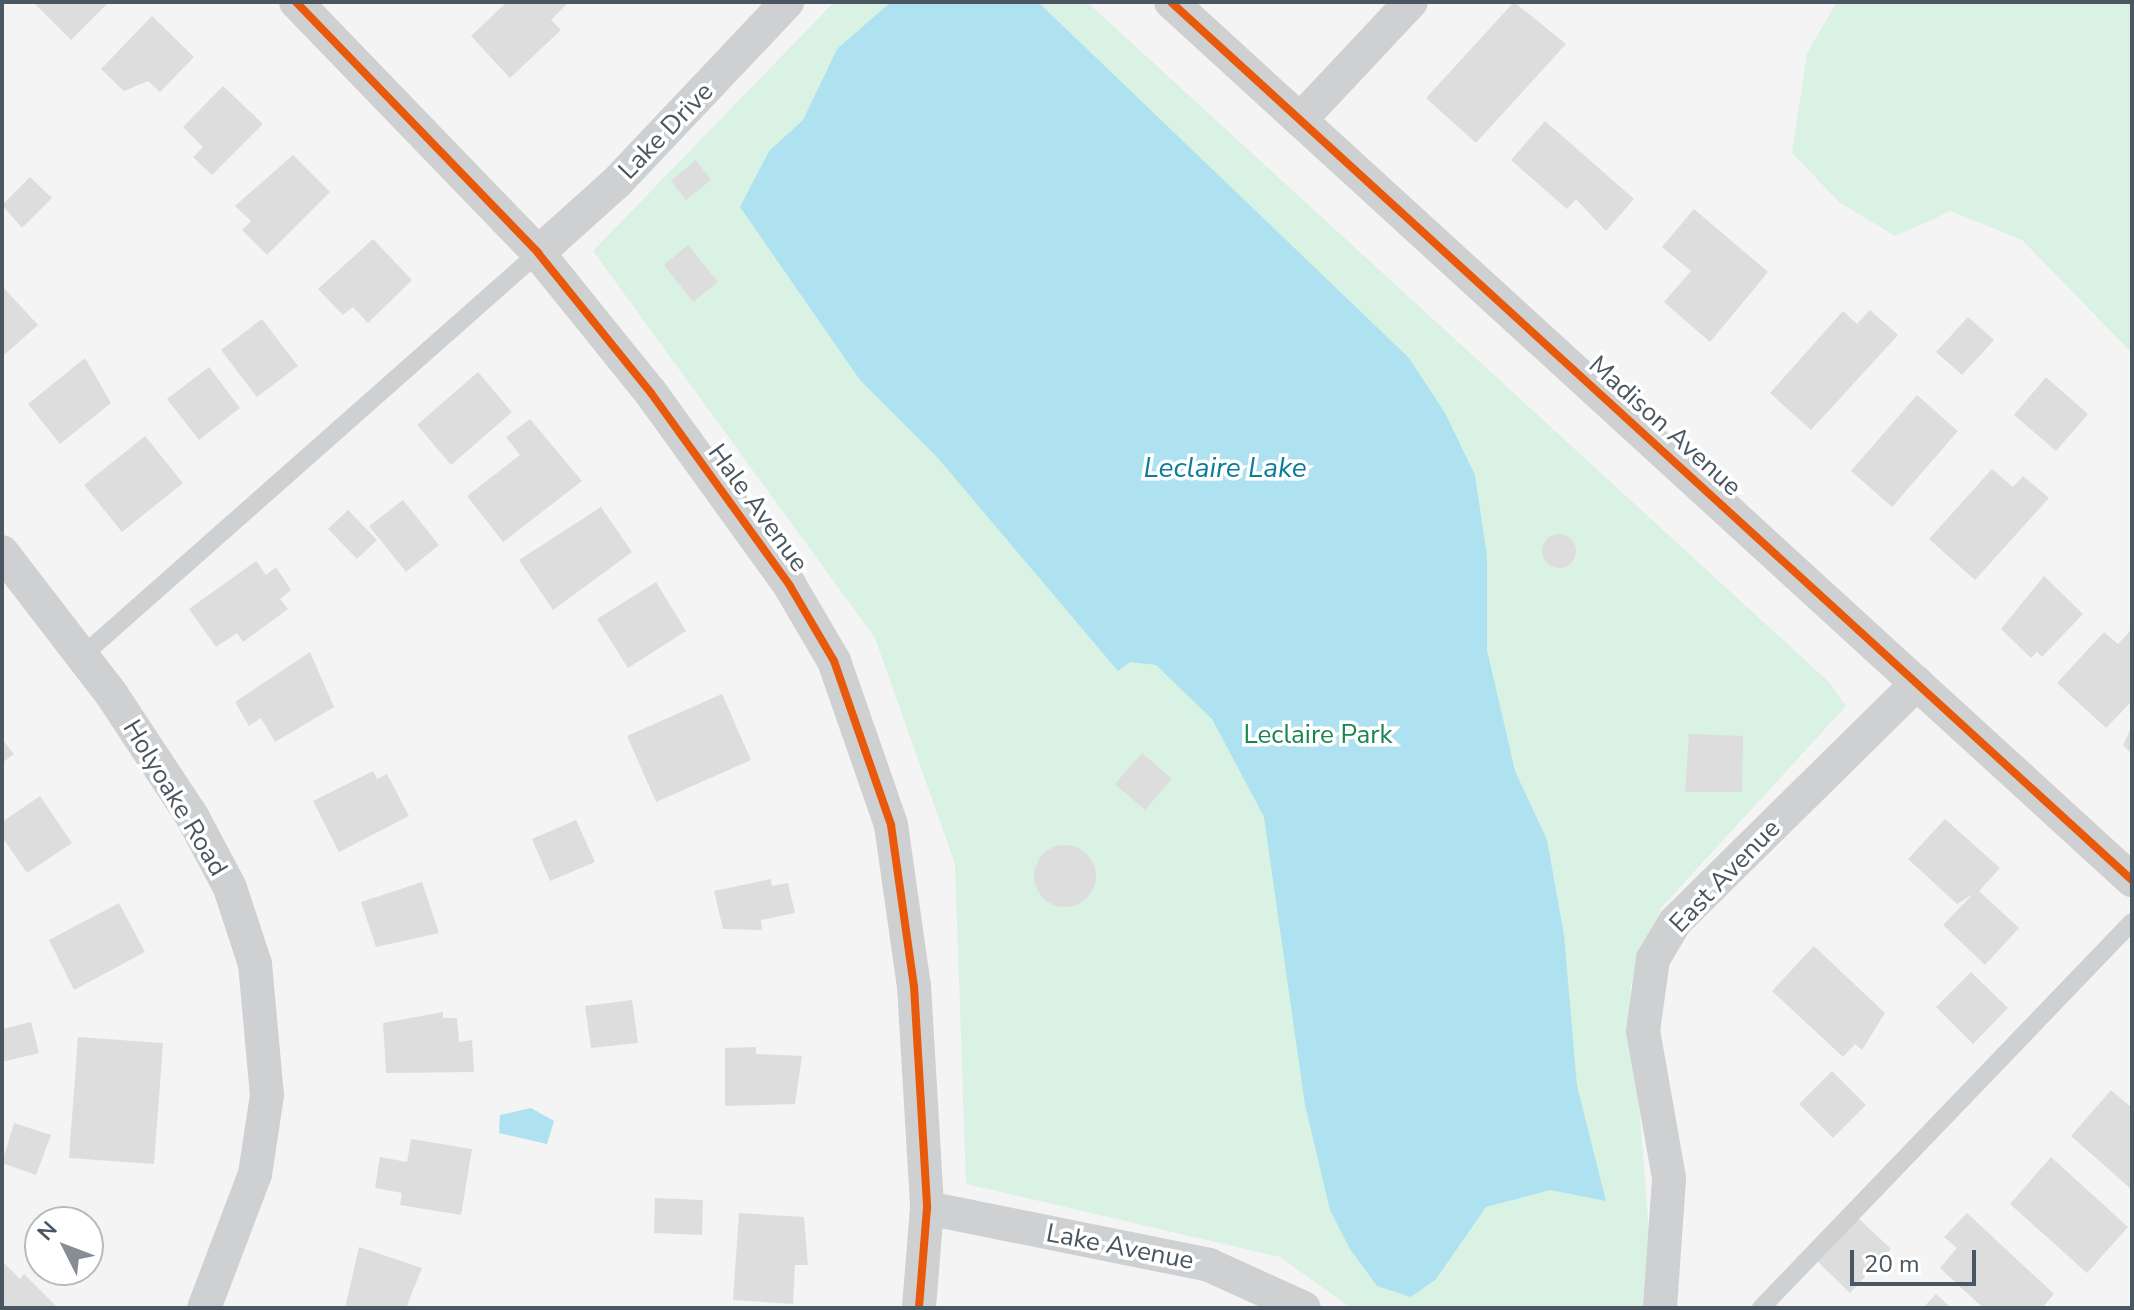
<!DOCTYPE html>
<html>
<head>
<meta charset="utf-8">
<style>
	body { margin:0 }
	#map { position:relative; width:2134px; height:1310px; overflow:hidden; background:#f4f4f4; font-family:"Nunito Sans",sans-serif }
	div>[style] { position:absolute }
	.green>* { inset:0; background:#d9f2e3 }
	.water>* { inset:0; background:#aee2f0 }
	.building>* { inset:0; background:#ddddde }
	.round { border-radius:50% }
	.lane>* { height:18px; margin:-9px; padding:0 9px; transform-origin:9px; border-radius:9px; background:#ced0d2 }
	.street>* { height:34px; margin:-17px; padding:0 17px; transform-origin:17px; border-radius:17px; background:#ced0d2 }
	.cycleway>* { height:8px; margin:-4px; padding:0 4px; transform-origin:4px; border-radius:4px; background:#e8590c }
	span { translate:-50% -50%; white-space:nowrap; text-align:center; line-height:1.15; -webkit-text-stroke:7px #fff; paint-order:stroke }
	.street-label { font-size:26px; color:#4a5661 }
	.park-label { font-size:26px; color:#17864f }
	.water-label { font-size:28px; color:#0c7c9b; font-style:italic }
	.frame { position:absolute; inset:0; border:4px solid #4a5661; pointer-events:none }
	.north { position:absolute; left:24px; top:1206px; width:80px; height:80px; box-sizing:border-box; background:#fff; border:2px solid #b7bbc0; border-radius:50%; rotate:312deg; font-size:22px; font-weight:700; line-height:32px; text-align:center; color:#4a5661 }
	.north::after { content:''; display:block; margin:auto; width:28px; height:36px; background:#868d94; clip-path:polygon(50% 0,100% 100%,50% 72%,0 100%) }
	.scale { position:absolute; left:1850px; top:1250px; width:126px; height:36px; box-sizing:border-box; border:4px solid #4a5661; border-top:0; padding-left:10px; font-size:24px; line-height:28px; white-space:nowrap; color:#4a5661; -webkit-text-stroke:6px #fff; paint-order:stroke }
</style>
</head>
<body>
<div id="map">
	<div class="green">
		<div style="clip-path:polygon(834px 2px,1087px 2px,1830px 683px,1846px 706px,1661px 908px,1630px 988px,1651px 1257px,1647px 1308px,1351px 1308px,1280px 1257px,966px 1184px,955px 864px,875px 638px,593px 251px)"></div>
		<div style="clip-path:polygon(1837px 2px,2132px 2px,2132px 353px,2022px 240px,1951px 211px,1895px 236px,1839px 202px,1792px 153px,1807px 53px)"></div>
	</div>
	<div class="water">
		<div style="clip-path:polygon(891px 2px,1038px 2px,1409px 358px,1445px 413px,1475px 475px,1487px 556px,1487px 650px,1515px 771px,1547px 840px,1564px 935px,1577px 1086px,1606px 1201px,1550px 1190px,1486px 1207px,1436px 1279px,1411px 1297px,1377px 1286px,1350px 1249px,1330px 1210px,1305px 1105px,1264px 817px,1212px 719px,1156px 665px,1130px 662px,1118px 671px,937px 457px,860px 380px,740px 207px,769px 151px,803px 120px,837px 49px)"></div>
		<div style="clip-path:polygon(531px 1108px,554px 1121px,547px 1144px,499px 1133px,500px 1115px)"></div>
	</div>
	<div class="building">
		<div style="clip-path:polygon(33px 2px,109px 2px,71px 40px)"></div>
		<div style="clip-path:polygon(507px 2px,569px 2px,551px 20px,561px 30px,510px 78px,471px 36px)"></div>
		<div style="clip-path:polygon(1514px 2px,1566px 44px,1476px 143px,1426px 98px)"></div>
		<div style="clip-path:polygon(152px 16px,194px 57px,160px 92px,148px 81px,124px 91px,101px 69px)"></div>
		<div style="clip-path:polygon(223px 86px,263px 124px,212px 175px,193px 157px,203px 147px,183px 127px)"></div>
		<div style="clip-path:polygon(1545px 121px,1634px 199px,1606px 231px,1576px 199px,1567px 209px,1511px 160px)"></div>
		<div style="clip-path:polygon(293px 155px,330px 192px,267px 255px,242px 230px,251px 221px,235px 206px)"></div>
		<div style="clip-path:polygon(696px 160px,711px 180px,686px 200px,671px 181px)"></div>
		<div style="clip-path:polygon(30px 177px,52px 198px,22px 228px,2px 205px)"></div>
		<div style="clip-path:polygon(1694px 209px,1768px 272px,1710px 342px,1664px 302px,1691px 271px,1662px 247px)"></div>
		<div style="clip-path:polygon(373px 239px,412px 280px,368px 323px,353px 307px,343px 315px,318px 289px)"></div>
		<div style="clip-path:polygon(688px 245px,718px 282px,693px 302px,664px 265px)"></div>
		<div style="clip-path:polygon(2px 286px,38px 325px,2px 357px)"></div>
		<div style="clip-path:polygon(1870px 310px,1898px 335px,1811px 430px,1770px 393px,1843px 311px,1857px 324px)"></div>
		<div style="clip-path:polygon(1968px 317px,1994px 340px,1962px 375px,1936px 352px)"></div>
		<div style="clip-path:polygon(262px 319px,298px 366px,257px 397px,221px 350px)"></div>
		<div style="clip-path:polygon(85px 358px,111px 403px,60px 444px,28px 404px)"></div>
		<div style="clip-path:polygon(209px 367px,240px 408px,199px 440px,167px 399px)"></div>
		<div style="clip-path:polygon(478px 372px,512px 412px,451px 465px,417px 425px)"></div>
		<div style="clip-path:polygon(2046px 377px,2088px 414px,2056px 451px,2014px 415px)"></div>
		<div style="clip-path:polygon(1917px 395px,1958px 431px,1892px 507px,1851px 471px)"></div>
		<div style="clip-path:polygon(530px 419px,582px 481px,503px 542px,467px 496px,520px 455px,506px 437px)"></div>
		<div style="clip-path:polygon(145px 436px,183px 483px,122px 532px,84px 485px)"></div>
		<div style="clip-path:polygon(1992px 469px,2013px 487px,2023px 476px,2049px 498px,1975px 580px,1929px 539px)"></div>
		<div style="clip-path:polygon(403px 500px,439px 545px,406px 572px,369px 526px)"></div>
		<div style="clip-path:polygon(601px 507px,632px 552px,553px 610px,519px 560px)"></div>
		<div style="clip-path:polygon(348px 510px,377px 540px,357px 559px,328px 529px)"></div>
		<div class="round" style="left:1542px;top:534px;width:34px;height:34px"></div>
		<div style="clip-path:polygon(256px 561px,266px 575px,276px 567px,291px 590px,280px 599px,288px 609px,243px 642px,237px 633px,216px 647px,189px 609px)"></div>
		<div style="clip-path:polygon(2044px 576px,2083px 614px,2042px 657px,2037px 652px,2031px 658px,2001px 629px)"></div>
		<div style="clip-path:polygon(656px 582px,686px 631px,628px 668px,597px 619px)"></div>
		<div style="clip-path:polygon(2130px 631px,2132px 701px,2106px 728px,2057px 683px,2104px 632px,2118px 644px)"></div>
		<div style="clip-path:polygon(310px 652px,334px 707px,275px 742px,261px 718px,249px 726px,235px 702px)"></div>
		<div style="clip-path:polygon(722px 694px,751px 760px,656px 802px,627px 736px)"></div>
		<div style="clip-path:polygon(2132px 726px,2132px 754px,2123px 745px)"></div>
		<div style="clip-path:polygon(1689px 734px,1743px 736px,1742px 792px,1685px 792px)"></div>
		<div style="clip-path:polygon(2px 739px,14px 754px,2px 763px)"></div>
		<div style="clip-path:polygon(1142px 753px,1172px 779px,1145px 810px,1115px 784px)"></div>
		<div style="clip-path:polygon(373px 771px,377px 779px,387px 774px,409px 816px,339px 852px,313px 801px)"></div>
		<div style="clip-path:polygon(40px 796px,72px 843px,27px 873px,2px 837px,2px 822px)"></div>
		<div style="clip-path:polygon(1945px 819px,2000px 868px,1979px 891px,2019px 928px,1985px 965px,1943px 925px,1973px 894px,1957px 904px,1908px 859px)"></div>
		<div style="clip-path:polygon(576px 820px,595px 862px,550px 881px,532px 839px)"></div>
		<div class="round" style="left:1034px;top:845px;width:62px;height:62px"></div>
		<div style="clip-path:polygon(771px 879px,772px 886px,788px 883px,795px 913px,761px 920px,762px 930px,723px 929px,714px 891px)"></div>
		<div style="clip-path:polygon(422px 882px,439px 933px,376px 947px,361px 902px)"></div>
		<div style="clip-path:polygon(119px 903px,145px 952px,74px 990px,49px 940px)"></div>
		<div style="clip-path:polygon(1814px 946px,1885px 1013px,1862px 1050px,1855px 1044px,1843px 1057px,1772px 991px)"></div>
		<div style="clip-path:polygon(1971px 972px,2008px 1008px,1973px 1044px,1936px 1007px)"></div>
		<div style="clip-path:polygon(632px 1000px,638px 1043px,591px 1048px,585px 1006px)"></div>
		<div style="clip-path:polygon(443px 1012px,443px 1018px,457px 1018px,459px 1042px,472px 1040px,474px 1072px,386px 1073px,383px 1023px)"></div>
		<div style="clip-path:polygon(31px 1022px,39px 1053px,2px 1062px,2px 1029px)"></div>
		<div style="clip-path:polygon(78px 1037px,163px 1043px,154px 1164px,69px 1158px)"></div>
		<div style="clip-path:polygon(756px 1047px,756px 1054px,802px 1056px,795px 1104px,725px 1106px,725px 1048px)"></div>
		<div style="clip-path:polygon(1832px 1071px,1866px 1105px,1833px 1138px,1799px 1104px)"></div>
		<div style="clip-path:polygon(2111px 1090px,2132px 1108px,2132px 1190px,2071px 1136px)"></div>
		<div style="clip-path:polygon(14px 1123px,51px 1135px,36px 1175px,2px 1163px)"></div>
		<div style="clip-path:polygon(411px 1139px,472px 1149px,461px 1215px,400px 1205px,402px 1193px,375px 1188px,380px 1157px,407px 1162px)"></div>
		<div style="clip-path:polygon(2051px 1157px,2128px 1227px,2087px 1273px,2010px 1204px)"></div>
		<div style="clip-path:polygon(655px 1198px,703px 1200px,702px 1235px,654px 1233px)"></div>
		<div style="clip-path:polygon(739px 1213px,804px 1217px,808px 1265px,795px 1265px,793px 1304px,733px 1300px)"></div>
		<div style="clip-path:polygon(1967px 1213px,2054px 1294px,2042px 1308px,1983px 1308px,1940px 1268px,1957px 1248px,1944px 1237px)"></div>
		<div style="clip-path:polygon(1858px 1218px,1891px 1249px,1850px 1293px,1817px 1261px)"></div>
		<div style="clip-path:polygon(359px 1247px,422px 1268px,407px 1305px,413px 1308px,345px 1308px)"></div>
		<div style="clip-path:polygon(2px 1261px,20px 1279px,24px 1274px,58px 1308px,2px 1308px)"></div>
		<div style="clip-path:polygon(1936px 1294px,1951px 1308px,1923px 1308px)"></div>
	</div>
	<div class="lane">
		<div style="left:82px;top:656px;width:609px;rotate:-41.47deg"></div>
		<div style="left:1761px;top:1308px;width:535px;rotate:-46.14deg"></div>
	</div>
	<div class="street">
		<div style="left:296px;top:2px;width:349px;rotate:46deg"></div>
		<div style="left:538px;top:253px;width:180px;rotate:51.1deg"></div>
		<div style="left:651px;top:393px;width:238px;rotate:54.2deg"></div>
		<div style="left:790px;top:586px;width:87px;rotate:59.6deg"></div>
		<div style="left:834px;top:661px;width:174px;rotate:70.8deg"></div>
		<div style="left:891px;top:825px;width:163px;rotate:81.9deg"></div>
		<div style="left:914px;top:986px;width:222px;rotate:86.6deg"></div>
		<div style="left:927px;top:1208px;width:100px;rotate:94.6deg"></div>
		<div style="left:1171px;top:2px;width:1302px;rotate:42.42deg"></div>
		<div style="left:1300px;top:120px;width:162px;rotate:-46.8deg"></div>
		<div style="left:538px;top:253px;width:106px;rotate:-41.9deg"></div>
		<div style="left:617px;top:182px;width:248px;rotate:-46.6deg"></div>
		<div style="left:2px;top:552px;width:180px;rotate:52.4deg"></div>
		<div style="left:112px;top:695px;width:147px;rotate:56.6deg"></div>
		<div style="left:193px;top:818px;width:79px;rotate:62.1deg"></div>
		<div style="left:230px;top:888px;width:80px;rotate:71.8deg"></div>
		<div style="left:255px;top:964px;width:132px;rotate:84.8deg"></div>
		<div style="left:267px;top:1095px;width:80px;rotate:98.6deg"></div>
		<div style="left:255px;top:1174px;width:143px;rotate:110.8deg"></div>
		<div style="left:927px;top:1208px;width:288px;rotate:11.4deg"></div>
		<div style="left:1209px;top:1265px;width:104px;rotate:24.4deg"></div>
		<div style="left:1660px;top:1308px;width:130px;rotate:-86deg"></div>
		<div style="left:1669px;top:1178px;width:149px;rotate:-100deg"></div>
		<div style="left:1643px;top:1031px;width:73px;rotate:-82.1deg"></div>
		<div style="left:1653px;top:959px;width:43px;rotate:-59.3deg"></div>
		<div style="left:1675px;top:922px;width:340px;rotate:-44.6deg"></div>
	</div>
	<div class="cycleway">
		<div style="left:296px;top:2px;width:349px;rotate:46deg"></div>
		<div style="left:538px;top:253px;width:180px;rotate:51.1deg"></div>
		<div style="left:651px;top:393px;width:238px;rotate:54.2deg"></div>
		<div style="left:790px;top:586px;width:87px;rotate:59.6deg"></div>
		<div style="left:834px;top:661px;width:174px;rotate:70.8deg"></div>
		<div style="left:891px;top:825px;width:163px;rotate:81.9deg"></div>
		<div style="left:914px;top:986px;width:222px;rotate:86.6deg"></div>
		<div style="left:927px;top:1208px;width:100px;rotate:94.6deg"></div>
		<div style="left:1171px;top:2px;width:1302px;rotate:42.42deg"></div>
	</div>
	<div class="street-label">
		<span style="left:666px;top:131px;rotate:-46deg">Lake Drive</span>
		<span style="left:1665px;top:426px;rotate:42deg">Madison Avenue</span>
		<span style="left:758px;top:508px;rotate:54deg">Hale Avenue</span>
		<span style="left:175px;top:798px;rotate:59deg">Holyoake Road</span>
		<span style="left:1725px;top:876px;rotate:-46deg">East Avenue</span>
		<span style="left:1120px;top:1247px;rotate:11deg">Lake Avenue</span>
	</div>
	<div class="park-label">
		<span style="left:1318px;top:735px">Leclaire Park</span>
	</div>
	<div class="water-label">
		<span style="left:1225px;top:468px">Leclaire Lake</span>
	</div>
	<div class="frame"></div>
	<div class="north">N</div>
	<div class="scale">20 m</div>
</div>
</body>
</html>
